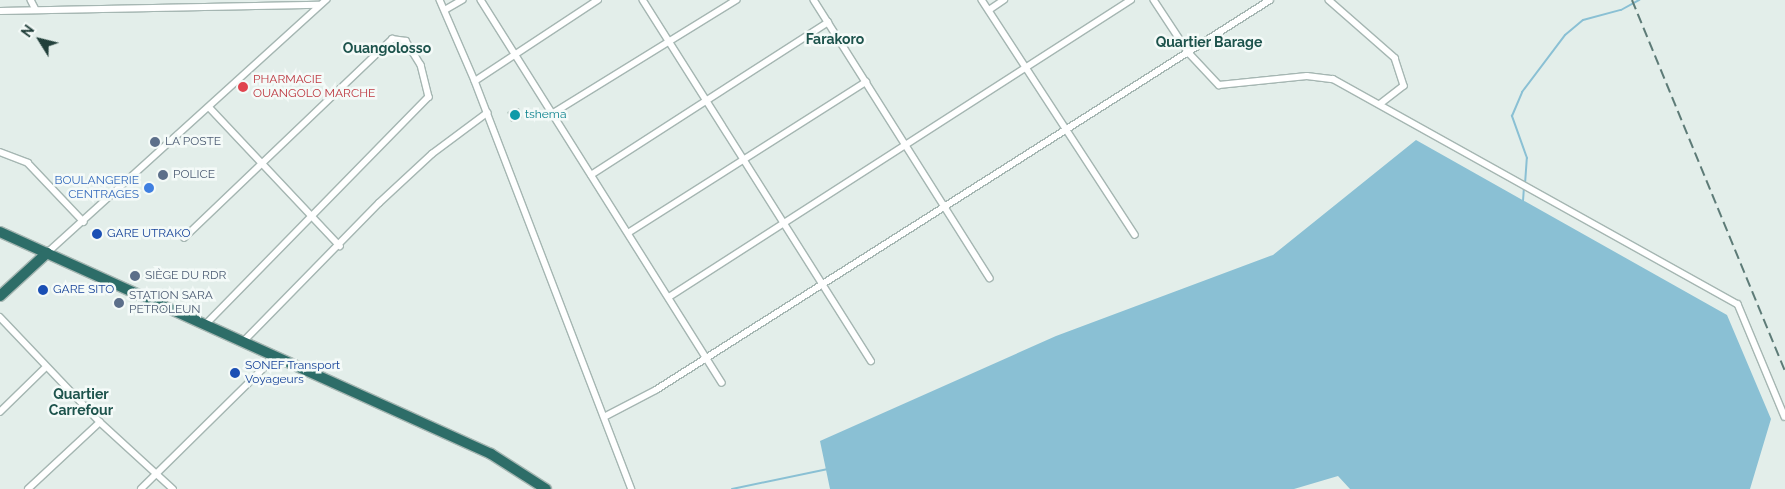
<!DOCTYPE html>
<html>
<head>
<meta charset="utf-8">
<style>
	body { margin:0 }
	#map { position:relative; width:1785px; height:489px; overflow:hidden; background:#e3eeea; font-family:Raleway,sans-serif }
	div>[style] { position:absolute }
	.water>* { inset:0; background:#8ac0d4 }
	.stream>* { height:2px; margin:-1px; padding:0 1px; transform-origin:1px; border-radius:1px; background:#8ac0d4 }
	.building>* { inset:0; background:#b8c9c4 }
	.roads { filter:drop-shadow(1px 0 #a5b6b2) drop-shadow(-1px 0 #a5b6b2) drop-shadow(0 1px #a5b6b2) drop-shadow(0 -1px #a5b6b2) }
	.street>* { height:5.5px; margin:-2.75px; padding:0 2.75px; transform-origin:2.75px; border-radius:2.75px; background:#fff }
	.highway>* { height:10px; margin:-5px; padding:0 5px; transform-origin:5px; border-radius:5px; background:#2d6d68 }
	.rail>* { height:2px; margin-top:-1px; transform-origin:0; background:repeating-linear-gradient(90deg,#5d7b77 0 10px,transparent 0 15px) }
	.dots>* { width:14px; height:14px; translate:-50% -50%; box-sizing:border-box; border:2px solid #f4faf8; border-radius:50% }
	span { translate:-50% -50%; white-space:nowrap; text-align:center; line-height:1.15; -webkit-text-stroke:5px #f4faf8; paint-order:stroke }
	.health-label { font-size:12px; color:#be3a42 }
	.left { translate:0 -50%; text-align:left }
	.culture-label { font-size:12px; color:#0d838f }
	.service-label { font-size:12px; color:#4e5e75 }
	.shop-label { font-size:12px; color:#366cbe }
	.right { translate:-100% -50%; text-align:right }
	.transit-label { font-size:12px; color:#164399 }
	.neighbourhood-label { font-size:14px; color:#1d534c; font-weight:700 }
	.north { position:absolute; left:15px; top:15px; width:50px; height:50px; -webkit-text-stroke:4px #f4faf8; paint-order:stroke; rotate:306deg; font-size:14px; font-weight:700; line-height:20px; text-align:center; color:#22403b }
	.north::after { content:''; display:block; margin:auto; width:18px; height:22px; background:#22403b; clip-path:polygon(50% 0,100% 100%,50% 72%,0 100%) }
</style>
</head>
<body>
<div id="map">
	<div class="water">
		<div style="clip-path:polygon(1416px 140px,1727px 315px,1771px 419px,1750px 489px,1350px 489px,1338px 476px,1294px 489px,830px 489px,820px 441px,1056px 336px,1273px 255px)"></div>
	</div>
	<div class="stream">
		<div style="left:1525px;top:184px;width:26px;rotate:-86deg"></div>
		<div style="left:1527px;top:158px;width:45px;rotate:-109.7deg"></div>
		<div style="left:1512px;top:116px;width:26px;rotate:-67deg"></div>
		<div style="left:1522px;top:92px;width:71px;rotate:-53deg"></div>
		<div style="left:1565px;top:35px;width:23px;rotate:-40deg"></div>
		<div style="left:1583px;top:20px;width:39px;rotate:-15deg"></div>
		<div style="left:1621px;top:10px;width:21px;rotate:-29deg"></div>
		<div style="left:1523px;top:201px;width:13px;rotate:-86deg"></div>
		<div style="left:732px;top:489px;width:98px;rotate:-11.8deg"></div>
	</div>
	<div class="building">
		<div style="clip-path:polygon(519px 108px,522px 118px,511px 122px,507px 112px)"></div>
	</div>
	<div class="roads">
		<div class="street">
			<div style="left:31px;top:0;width:11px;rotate:63deg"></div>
			<div style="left:440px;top:0;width:88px;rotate:66.6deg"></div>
			<div style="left:475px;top:81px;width:437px;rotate:69deg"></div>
			<div style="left:481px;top:0;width:452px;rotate:57.8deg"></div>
			<div style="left:643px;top:0;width:427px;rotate:57.7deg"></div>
			<div style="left:814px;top:0;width:329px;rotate:57.7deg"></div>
			<div style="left:982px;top:0;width:280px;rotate:56.9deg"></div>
			<div style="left:1154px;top:0;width:64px;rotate:56.6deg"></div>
			<div style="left:1189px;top:53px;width:44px;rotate:46.8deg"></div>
			<div style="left:1219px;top:85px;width:88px;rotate:-5.8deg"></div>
			<div style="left:1307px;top:76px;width:26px;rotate:7deg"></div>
			<div style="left:1333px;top:79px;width:463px;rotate:29.1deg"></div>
			<div style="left:1738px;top:304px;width:122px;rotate:67.4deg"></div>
			<div style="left:1329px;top:0;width:88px;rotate:41.3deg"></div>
			<div style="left:1395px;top:58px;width:29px;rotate:72deg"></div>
			<div style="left:1404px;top:86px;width:29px;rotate:142deg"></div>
			<div style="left:445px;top:10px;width:20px;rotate:-30deg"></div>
			<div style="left:989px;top:10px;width:18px;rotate:-34deg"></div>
			<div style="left:0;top:11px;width:319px;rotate:-1.1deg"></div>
			<div style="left:475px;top:81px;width:147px;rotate:-33.4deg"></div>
			<div style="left:209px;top:107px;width:191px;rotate:46.7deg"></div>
			<div style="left:550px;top:115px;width:219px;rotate:-31.7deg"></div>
			<div style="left:0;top:152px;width:30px;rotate:21deg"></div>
			<div style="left:28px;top:163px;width:81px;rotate:46.5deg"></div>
			<div style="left:591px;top:175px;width:282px;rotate:-32.8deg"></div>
			<div style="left:628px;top:233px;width:282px;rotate:-32.4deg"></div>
			<div style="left:184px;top:238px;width:288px;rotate:-43.7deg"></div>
			<div style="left:392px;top:39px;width:14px;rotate:8deg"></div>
			<div style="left:406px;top:41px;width:28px;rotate:58deg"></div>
			<div style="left:421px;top:65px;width:33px;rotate:76deg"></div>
			<div style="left:429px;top:97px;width:320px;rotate:134.4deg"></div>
			<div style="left:47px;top:253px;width:377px;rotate:-42.2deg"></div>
			<div style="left:669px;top:297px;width:549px;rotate:-32.74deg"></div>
			<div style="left:0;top:317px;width:145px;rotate:46.4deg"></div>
			<div style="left:100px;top:422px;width:99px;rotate:42.5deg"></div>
			<div style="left:243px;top:342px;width:194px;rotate:-45.6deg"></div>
			<div style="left:379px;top:203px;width:72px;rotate:-42.8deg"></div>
			<div style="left:432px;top:154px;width:69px;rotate:-36.7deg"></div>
			<div style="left:0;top:412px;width:64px;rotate:-44.4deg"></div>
			<div style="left:606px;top:416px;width:56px;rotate:-27.5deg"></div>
			<div style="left:656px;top:390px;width:727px;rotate:-32.42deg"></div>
			<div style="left:28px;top:489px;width:98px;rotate:-42.9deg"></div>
			<div style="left:141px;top:489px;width:188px;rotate:-44.6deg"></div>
		</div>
		<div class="highway">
			<div style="left:0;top:232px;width:539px;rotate:24.33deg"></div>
			<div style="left:491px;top:454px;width:65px;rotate:32.5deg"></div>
			<div style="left:0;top:296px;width:64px;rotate:-42.5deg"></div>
		</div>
	</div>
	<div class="rail">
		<div style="left:1632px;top:0;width:401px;rotate:67.6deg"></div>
	</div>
	<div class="dots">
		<div style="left:243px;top:87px;background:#e0444e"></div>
		<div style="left:515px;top:115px;background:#0f9aa8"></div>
		<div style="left:155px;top:142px;background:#5c6f8a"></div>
		<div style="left:163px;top:175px;background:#5c6f8a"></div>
		<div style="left:149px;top:188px;background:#3f7fe0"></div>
		<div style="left:97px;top:234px;background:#1a4fb4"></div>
		<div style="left:135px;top:276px;background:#5c6f8a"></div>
		<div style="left:43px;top:290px;background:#1a4fb4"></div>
		<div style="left:119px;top:303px;background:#5c6f8a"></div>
		<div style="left:235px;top:373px;background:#1a4fb4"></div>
	</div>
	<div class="health-label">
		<span class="left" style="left:253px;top:87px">PHARMACIE<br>OUANGOLO MARCHE</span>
	</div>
	<div class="culture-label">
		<span class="left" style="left:525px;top:115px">tshema</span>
	</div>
	<div class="service-label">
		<span class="left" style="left:165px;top:142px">LA POSTE</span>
		<span class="left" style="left:173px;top:175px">POLICE</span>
		<span class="left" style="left:145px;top:276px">SIÈGE DU RDR</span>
		<span class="left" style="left:129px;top:303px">STATION SARA<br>PETROLEUN</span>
	</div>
	<div class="shop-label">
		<span class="right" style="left:139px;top:188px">BOULANGERIE<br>CENTRAGES</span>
	</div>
	<div class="transit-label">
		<span class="left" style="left:107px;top:234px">GARE UTRAKO</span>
		<span class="left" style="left:53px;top:290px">GARE SITO</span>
		<span class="left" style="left:245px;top:373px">SONEF Transport<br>Voyageurs</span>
	</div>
	<div class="neighbourhood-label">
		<span style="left:835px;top:39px">Farakoro</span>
		<span style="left:1209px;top:42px">Quartier Barage</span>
		<span style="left:387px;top:48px">Ouangolosso</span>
		<span style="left:81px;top:402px">Quartier<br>Carrefour</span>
	</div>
	<div class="north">N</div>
</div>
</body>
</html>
